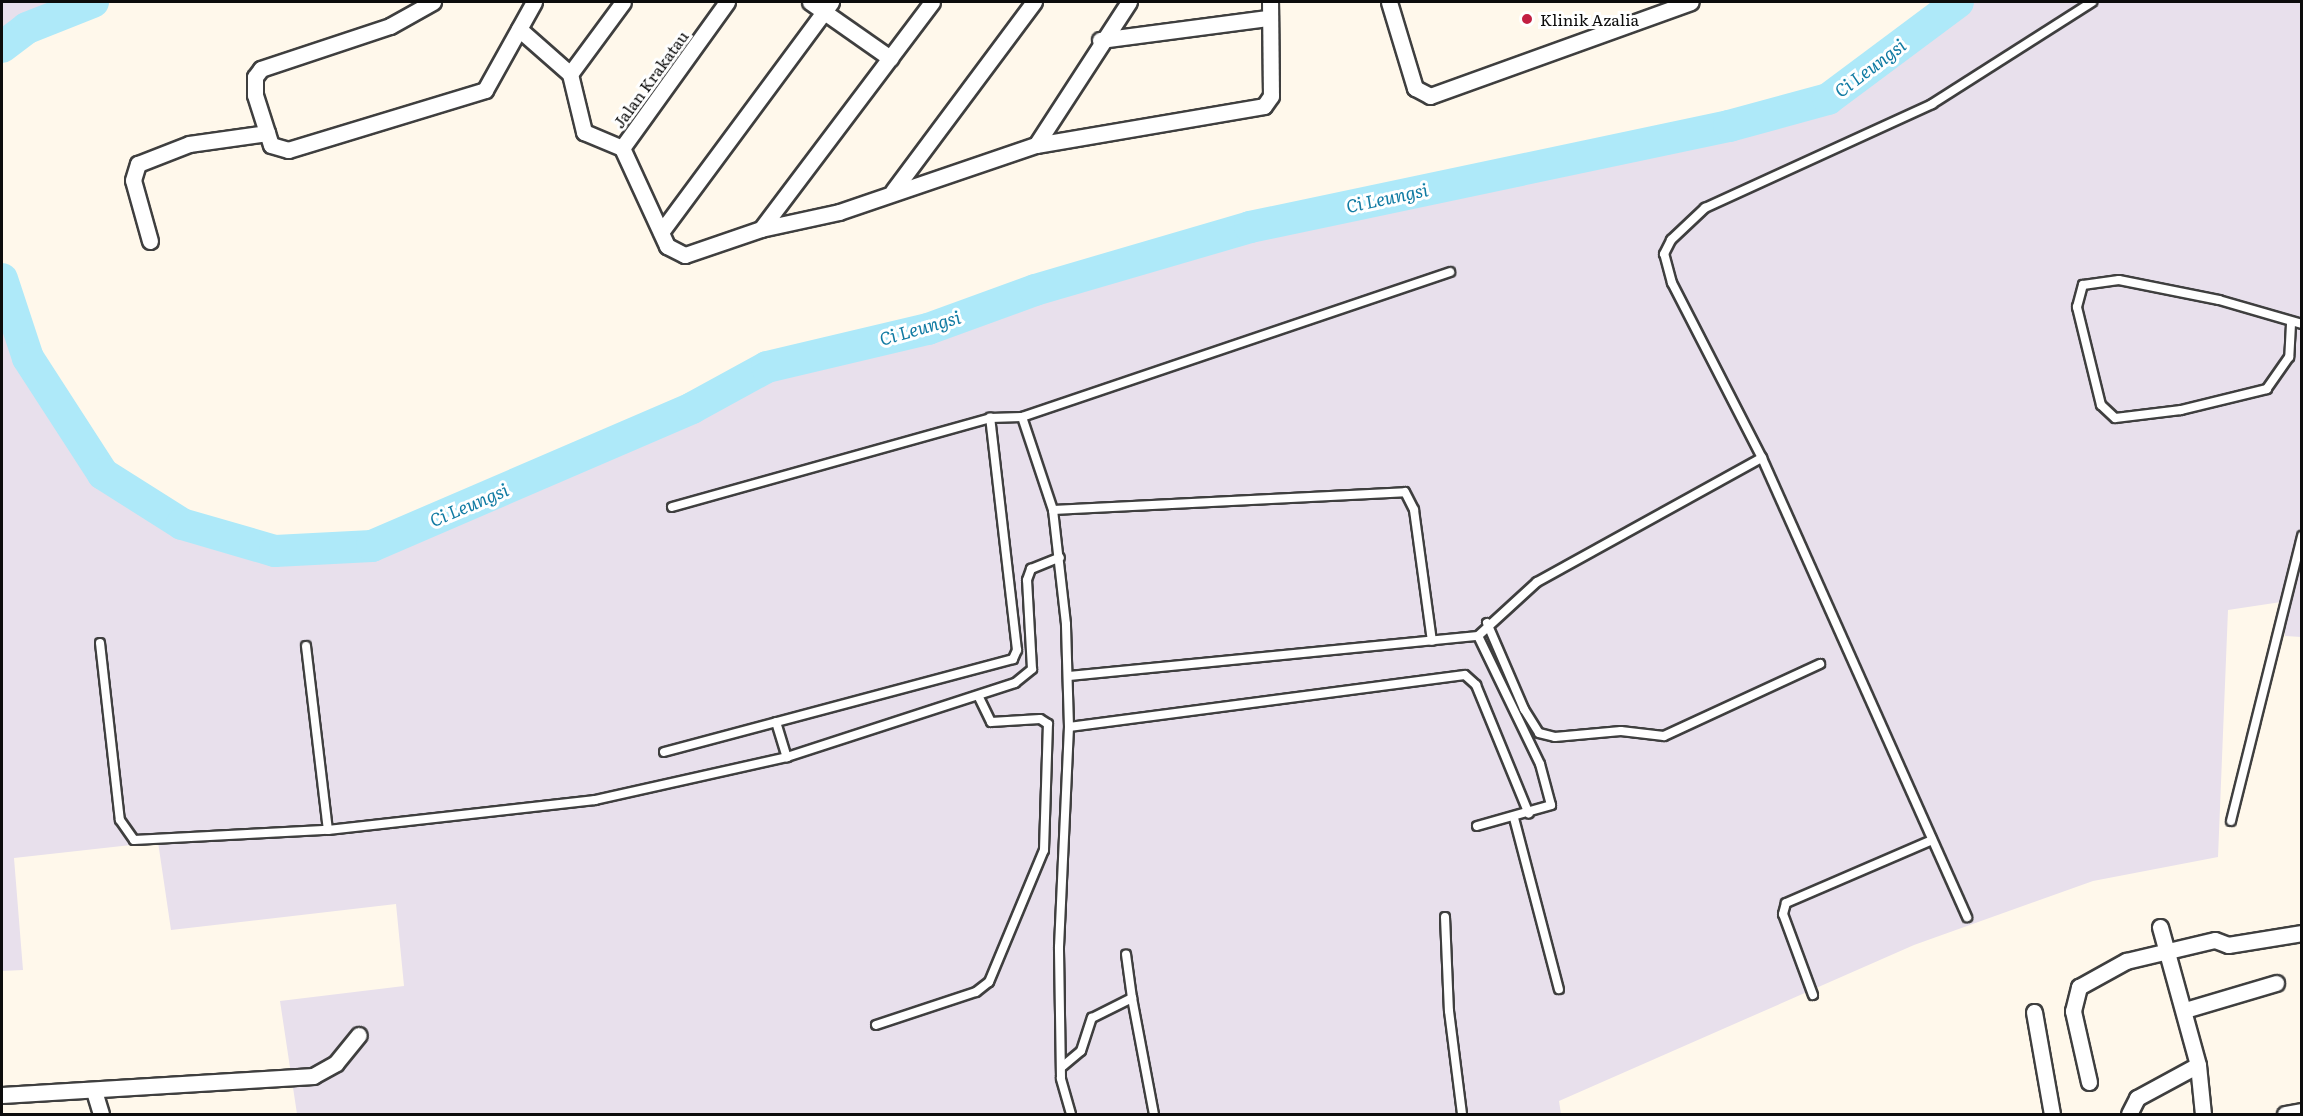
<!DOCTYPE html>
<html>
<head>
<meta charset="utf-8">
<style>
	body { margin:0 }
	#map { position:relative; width:2303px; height:1116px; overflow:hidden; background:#fff8eb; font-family:Literata,serif }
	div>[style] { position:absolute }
	.industrial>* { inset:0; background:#e8e0ec }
	.river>* { height:32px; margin:-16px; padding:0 16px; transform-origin:16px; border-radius:16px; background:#aee9f9 }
	.roads { filter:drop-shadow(2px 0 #3f3f3f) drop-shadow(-2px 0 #3f3f3f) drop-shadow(0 2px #3f3f3f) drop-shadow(0 -2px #3f3f3f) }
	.service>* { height:8px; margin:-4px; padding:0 4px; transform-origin:4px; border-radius:4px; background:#fff }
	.minor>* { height:15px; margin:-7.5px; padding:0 7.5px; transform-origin:7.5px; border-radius:7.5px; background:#fff }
	.dots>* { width:16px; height:16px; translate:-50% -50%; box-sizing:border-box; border:3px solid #fff; border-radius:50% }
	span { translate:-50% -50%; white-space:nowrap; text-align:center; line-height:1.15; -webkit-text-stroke:6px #fff; paint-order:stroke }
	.poi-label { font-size:16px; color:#0c0c0c }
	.left { translate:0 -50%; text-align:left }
	.street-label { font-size:16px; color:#0c0c0c }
	.water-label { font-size:18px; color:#117ba3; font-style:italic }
	.frame { position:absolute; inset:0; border:3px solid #0c0c0c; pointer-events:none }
</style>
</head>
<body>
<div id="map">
	<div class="industrial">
		<div style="clip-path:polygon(2px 2px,93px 2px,27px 28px,2px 47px)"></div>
		<div style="clip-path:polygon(1958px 2px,2301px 2px,2301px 637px,2285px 636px,2281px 602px,2228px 610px,2218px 857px,2093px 881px,1914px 945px,1559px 1101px,1561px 1114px,297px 1114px,280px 1001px,404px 986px,396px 904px,171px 930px,158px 842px,14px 858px,23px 970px,2px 971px,2px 279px,28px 358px,103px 474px,182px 524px,275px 551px,372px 546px,767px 367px,928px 329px,1167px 251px,1828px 99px)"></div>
	</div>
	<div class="river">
		<div style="left:2px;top:47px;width:31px;rotate:-37deg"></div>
		<div style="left:27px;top:28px;width:71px;rotate:-21.5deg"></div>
		<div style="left:2px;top:279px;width:83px;rotate:71.8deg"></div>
		<div style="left:28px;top:358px;width:138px;rotate:57.1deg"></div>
		<div style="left:103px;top:474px;width:93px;rotate:32.3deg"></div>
		<div style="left:182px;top:524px;width:97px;rotate:16.2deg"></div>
		<div style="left:275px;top:551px;width:97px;rotate:-3deg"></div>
		<div style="left:372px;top:546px;width:348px;rotate:-23.3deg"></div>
		<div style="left:692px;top:408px;width:85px;rotate:-28.7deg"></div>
		<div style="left:767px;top:367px;width:165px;rotate:-13.3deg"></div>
		<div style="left:928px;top:329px;width:114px;rotate:-20deg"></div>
		<div style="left:1035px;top:290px;width:224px;rotate:-16.3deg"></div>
		<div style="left:1250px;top:227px;width:490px;rotate:-11.9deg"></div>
		<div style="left:1729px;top:126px;width:103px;rotate:-15.3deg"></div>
		<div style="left:1828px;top:99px;width:162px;rotate:-36.7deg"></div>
	</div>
	<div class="roads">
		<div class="service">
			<div style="left:2291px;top:324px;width:33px;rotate:93deg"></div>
			<div style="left:2289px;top:357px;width:39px;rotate:125deg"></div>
			<div style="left:2267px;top:389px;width:89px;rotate:166.3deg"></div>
			<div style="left:2181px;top:410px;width:66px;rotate:173.1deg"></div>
			<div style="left:2115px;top:418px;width:19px;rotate:-137deg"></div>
			<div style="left:2101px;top:405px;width:101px;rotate:-103.8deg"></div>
			<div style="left:2077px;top:307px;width:23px;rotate:-75deg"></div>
			<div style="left:2083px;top:285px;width:36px;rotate:-8deg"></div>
			<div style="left:2119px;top:280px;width:102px;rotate:11.3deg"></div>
			<div style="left:2219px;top:300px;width:86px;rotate:16.1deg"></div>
			<div style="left:1762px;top:458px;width:503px;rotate:65.93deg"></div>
			<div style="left:672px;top:507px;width:330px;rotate:-15.6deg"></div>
			<div style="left:990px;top:418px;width:32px;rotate:-2deg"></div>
			<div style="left:1053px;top:510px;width:352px;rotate:-2.9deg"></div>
			<div style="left:1405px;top:492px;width:20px;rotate:63deg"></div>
			<div style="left:1414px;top:510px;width:132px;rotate:82.2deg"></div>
			<div style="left:1487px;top:623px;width:94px;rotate:66.7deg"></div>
			<div style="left:1524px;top:709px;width:28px;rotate:58deg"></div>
			<div style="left:1539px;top:733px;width:16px;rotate:14deg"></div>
			<div style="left:1555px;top:737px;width:66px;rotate:-5.2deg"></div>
			<div style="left:1621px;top:731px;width:43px;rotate:6.6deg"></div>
			<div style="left:1664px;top:736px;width:172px;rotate:-24.8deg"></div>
			<div style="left:100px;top:643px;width:178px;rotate:83.6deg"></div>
			<div style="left:120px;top:820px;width:24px;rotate:55deg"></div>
			<div style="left:134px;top:840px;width:194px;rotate:-3deg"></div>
			<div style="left:328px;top:830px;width:269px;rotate:-6.4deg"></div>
			<div style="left:595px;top:800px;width:197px;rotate:-12.6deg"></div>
			<div style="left:787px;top:757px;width:240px;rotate:-18deg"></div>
			<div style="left:1015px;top:683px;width:22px;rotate:-39deg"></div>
			<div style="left:1032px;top:669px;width:89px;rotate:-93.2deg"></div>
			<div style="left:1027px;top:580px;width:12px;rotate:-70deg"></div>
			<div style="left:1031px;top:569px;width:31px;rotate:-22deg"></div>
			<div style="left:306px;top:646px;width:185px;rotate:83.2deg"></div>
			<div style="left:1069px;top:676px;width:411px;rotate:-5.6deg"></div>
			<div style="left:1478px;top:636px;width:80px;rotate:-42.5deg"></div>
			<div style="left:1537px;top:582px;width:257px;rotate:-28.9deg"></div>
			<div style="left:1762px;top:458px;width:197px;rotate:-117.2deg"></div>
			<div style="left:1672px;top:283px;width:30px;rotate:-105deg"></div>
			<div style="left:1664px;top:254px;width:16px;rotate:-63deg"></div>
			<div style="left:1671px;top:240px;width:47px;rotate:-43.3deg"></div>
			<div style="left:1705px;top:208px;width:250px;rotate:-24.6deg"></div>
			<div style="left:1932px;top:104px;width:190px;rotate:-32.5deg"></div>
			<div style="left:776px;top:722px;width:37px;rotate:73deg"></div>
			<div style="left:1069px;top:727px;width:399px;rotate:-7.5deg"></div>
			<div style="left:1465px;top:675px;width:15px;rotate:42deg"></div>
			<div style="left:1476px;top:685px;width:139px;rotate:67.7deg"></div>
			<div style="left:664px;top:752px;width:361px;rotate:-14.9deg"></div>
			<div style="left:1013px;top:659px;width:10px;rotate:-66deg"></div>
			<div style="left:1017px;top:650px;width:234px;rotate:-96.6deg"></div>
			<div style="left:1514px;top:818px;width:177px;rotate:75.3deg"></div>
			<div style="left:2231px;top:821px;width:294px;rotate:-76deg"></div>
			<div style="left:1477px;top:826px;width:77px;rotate:-15.8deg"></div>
			<div style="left:1551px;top:805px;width:42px;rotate:-105deg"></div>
			<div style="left:1540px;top:764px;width:142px;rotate:-115.8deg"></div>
			<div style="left:1445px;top:917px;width:94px;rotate:87.6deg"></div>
			<div style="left:1449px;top:1011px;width:104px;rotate:82.8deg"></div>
			<div style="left:1813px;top:995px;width:86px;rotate:-110.3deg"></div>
			<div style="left:1783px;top:914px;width:11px;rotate:-75deg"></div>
			<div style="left:1786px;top:903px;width:159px;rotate:-23.3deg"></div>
			<div style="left:1132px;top:998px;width:118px;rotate:79.3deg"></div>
			<div style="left:876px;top:1025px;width:105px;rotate:-18.3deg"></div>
			<div style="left:976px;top:992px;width:16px;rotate:-38deg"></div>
			<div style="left:989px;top:982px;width:143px;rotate:-67.4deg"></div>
			<div style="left:1044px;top:850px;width:126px;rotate:-88.2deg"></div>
			<div style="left:1048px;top:724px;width:9px;rotate:-148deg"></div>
			<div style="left:1040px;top:719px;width:49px;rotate:176.5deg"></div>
			<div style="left:991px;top:722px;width:28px;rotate:-116deg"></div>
			<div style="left:1063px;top:1066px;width:23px;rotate:-40deg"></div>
			<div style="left:1081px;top:1051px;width:35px;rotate:-72deg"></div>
			<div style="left:1092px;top:1018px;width:45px;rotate:-26.6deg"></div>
			<div style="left:1132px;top:998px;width:44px;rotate:-97.8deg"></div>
			<div style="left:1071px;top:1114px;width:37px;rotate:-106deg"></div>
			<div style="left:1061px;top:1078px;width:131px;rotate:-90.9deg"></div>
			<div style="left:1059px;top:947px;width:220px;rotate:-87.4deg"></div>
			<div style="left:1069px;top:727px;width:103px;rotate:-91.7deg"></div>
			<div style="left:1066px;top:624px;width:115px;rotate:-96.5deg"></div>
			<div style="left:1053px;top:510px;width:98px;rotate:-108.4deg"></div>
			<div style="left:1022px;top:417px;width:452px;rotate:-18.7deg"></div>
		</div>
		<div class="minor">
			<div style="left:433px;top:2px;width:49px;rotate:150.8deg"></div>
			<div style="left:390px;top:26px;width:136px;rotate:161.6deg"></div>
			<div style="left:261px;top:69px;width:10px;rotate:127deg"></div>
			<div style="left:255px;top:77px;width:18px;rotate:90deg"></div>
			<div style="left:255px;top:95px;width:52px;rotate:72.3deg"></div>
			<div style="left:271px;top:145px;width:18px;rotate:16deg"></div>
			<div style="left:288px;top:150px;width:206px;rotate:-16.9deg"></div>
			<div style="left:485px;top:90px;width:101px;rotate:-60.9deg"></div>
			<div style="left:810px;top:2px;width:98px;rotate:35deg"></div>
			<div style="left:1389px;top:2px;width:90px;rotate:73.2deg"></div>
			<div style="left:1415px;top:88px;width:17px;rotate:28deg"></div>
			<div style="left:1430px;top:96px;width:277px;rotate:-19.8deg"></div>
			<div style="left:519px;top:29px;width:68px;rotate:41.4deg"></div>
			<div style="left:570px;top:74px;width:60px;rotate:76.4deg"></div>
			<div style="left:584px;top:132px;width:41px;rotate:22.8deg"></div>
			<div style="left:622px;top:148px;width:108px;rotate:65.3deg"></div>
			<div style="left:667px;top:246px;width:20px;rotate:27deg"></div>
			<div style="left:685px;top:255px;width:80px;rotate:-18.9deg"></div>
			<div style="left:761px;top:229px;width:80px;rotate:-12.3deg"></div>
			<div style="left:839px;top:212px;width:208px;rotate:-18.8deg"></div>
			<div style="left:1036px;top:145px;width:231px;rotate:-9.7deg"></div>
			<div style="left:1264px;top:106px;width:12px;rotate:-55deg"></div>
			<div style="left:1271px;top:96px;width:94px;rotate:-90.6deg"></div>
			<div style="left:1100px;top:40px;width:169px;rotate:-7.5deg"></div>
			<div style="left:570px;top:74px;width:89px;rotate:-53.6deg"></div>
			<div style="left:1036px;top:145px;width:171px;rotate:-57deg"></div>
			<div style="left:622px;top:148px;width:180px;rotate:-54.3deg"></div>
			<div style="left:893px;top:191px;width:236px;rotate:-53.3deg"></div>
			<div style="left:761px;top:229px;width:284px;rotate:-53deg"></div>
			<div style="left:661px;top:232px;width:286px;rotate:-53.5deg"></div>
			<div style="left:150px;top:241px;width:63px;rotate:-105.6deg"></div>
			<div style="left:133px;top:180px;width:17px;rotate:-73deg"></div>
			<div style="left:138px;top:164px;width:55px;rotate:-21.4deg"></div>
			<div style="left:189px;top:144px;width:79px;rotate:-8deg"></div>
			<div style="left:2160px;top:927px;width:143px;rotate:74.6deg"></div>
			<div style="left:2198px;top:1065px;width:49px;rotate:84.2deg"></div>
			<div style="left:2185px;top:1010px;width:95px;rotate:-16.5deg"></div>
			<div style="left:2034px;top:1012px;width:104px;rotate:80deg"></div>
			<div style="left:2089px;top:1082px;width:73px;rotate:-102.7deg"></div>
			<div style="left:2073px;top:1011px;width:25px;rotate:-76deg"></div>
			<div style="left:2079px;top:987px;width:54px;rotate:-29deg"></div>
			<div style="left:2126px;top:961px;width:91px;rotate:-13.3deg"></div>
			<div style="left:2215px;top:940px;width:14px;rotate:21deg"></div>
			<div style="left:2228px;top:945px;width:75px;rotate:-9.2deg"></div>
			<div style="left:94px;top:1091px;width:24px;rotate:73deg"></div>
			<div style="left:2px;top:1095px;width:312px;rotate:-3.5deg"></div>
			<div style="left:313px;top:1076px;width:26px;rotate:-29deg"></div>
			<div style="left:336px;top:1063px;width:36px;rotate:-51deg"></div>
			<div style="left:2129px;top:1114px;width:18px;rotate:-63deg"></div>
			<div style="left:2137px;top:1098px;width:69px;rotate:-28.4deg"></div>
			<div style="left:2285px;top:1114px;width:17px;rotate:-10deg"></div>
		</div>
	</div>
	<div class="dots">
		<div style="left:1527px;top:19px;background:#c21f42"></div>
	</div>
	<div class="poi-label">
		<span class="left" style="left:1540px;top:19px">Klinik Azalia</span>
	</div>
	<div class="street-label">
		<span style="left:650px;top:79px;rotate:-54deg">Jalan Krakatau</span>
	</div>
	<div class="water-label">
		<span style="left:1870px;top:68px;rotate:-37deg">Ci Leungsi</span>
		<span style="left:1387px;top:198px;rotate:-12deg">Ci Leungsi</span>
		<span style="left:920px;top:328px;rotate:-16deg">Ci Leungsi</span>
		<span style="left:469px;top:505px;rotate:-23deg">Ci Leungsi</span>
	</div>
	<div class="frame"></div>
</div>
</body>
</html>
